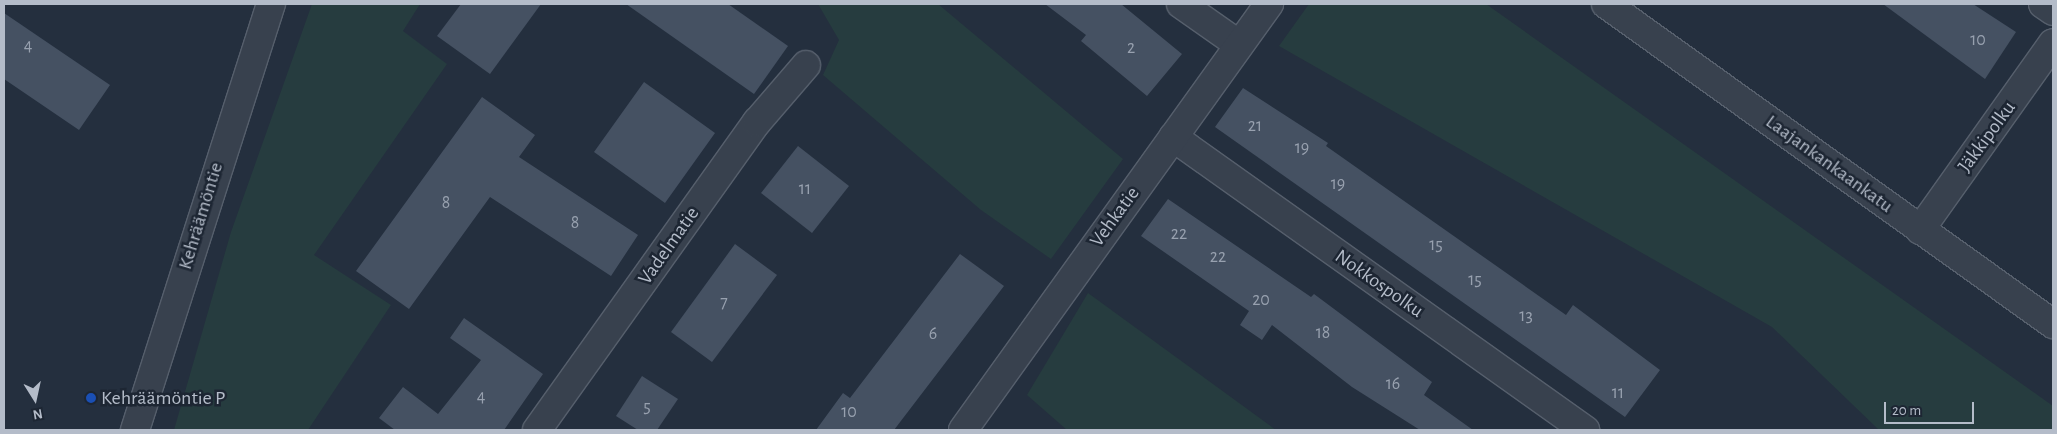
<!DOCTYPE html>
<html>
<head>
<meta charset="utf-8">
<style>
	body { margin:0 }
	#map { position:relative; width:2057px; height:434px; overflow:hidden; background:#242f3e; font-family:"Alegreya Sans",sans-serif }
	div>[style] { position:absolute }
	.green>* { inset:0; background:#263c3f }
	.building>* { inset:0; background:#455162 }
	.roads { filter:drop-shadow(1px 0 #565f6c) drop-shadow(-1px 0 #565f6c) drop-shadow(0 1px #565f6c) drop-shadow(0 -1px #565f6c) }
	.minor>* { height:28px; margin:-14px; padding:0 14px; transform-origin:14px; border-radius:14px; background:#38414e }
	.tertiary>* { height:28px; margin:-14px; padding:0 14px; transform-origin:14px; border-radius:14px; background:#38414e }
	.dots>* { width:14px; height:14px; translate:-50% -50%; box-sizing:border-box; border:2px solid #1d2633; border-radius:50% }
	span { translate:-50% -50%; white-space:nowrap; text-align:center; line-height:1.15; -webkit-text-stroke:5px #1d2633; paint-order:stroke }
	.number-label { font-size:18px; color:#98a1af }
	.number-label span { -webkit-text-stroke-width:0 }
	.street-label { font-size:20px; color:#b4bcc9 }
	.poi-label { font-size:20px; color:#b4bcc9 }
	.left { translate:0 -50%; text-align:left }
	.frame { position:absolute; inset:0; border:5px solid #b4bcc9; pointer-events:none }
	.north { position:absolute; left:10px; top:374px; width:50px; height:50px; -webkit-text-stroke:4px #1d2633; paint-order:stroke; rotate:170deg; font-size:14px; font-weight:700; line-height:20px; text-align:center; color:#b4bcc9 }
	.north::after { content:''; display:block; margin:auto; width:18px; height:22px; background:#b4bcc9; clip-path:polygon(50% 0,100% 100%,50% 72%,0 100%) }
	.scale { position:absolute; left:1884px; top:402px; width:90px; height:22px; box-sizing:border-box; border:2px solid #b4bcc9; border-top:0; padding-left:6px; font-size:15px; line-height:18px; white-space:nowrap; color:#b4bcc9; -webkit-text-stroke:4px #1d2633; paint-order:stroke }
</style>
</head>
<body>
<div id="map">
	<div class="green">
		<div style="clip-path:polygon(312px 4px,420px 4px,403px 31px,447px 64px,314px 255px,391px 305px,308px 430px,174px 430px,231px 232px)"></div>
		<div style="clip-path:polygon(818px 4px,938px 4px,1123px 159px,1051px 259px,981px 210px,823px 75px,839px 40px)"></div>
		<div style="clip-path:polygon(1309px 4px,1486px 4px,2053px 406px,2053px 430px,1879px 430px,1772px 327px,1279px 46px)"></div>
		<div style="clip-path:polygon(1088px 293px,1276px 430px,1067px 430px,1027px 395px)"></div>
	</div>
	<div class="building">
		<div style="clip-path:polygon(461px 4px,541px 4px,490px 74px,437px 36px)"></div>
		<div style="clip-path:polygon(626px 4px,728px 4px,788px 46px,754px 94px)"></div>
		<div style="clip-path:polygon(1045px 4px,1121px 4px,1182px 54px,1147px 96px,1081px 41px,1086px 35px)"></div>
		<div style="clip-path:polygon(1883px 4px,1973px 4px,2016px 32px,1985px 79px)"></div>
		<div style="clip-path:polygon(4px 13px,110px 85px,79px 130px,4px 79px)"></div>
		<div style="clip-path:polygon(644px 82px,715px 133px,665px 203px,594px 152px)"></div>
		<div style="clip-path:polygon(1243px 88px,1328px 143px,1326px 146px,1566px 315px,1573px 305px,1660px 370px,1625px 417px,1215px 127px)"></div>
		<div style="clip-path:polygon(482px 97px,535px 135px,519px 157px,638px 235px,611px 276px,490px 197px,409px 309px,356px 271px)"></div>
		<div style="clip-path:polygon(798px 146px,849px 186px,812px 233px,761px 193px)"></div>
		<div style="clip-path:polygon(1168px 199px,1311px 297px,1314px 294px,1432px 382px,1424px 395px,1473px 430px,1420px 430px,1352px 387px,1272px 325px,1262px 340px,1240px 325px,1249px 311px,1141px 236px)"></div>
		<div style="clip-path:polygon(735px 244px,777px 275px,712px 362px,671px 332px)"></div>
		<div style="clip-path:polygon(960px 254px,1004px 286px,894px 430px,816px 430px,843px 393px,850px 398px)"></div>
		<div style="clip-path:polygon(464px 318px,543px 374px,504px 430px,395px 430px,379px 418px,403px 387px,438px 414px,481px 360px,450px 338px)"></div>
		<div style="clip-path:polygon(642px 376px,678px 399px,657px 430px,638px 430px,616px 416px)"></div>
	</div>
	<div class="roads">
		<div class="minor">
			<div style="left:1181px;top:4px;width:70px;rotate:35.1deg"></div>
			<div style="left:2043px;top:4px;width:12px;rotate:35deg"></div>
			<div style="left:1173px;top:137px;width:506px;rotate:35.42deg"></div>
			<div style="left:1920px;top:230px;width:229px;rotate:-54.6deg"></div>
			<div style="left:537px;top:430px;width:379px;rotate:-54.5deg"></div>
			<div style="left:757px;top:122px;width:75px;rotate:-49.3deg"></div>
			<div style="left:963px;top:430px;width:525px;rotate:-54.31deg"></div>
		</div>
		<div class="tertiary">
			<div style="left:1606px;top:4px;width:550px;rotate:35.6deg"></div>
			<div style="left:135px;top:430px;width:447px;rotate:-72.3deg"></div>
		</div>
	</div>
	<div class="dots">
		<div style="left:91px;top:398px;background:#1a4fb4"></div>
	</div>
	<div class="number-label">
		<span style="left:1978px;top:40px">10</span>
		<span style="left:28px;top:46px">4</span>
		<span style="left:1131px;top:48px">2</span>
		<span style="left:1255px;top:126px">21</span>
		<span style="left:1302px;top:148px">19</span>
		<span style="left:1338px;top:184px">19</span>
		<span style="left:805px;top:189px">11</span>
		<span style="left:446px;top:203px">8</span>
		<span style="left:575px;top:223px">8</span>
		<span style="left:1179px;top:234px">22</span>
		<span style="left:1436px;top:245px">15</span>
		<span style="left:1218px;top:257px">22</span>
		<span style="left:1475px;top:280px">15</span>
		<span style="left:1261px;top:300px">20</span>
		<span style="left:724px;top:303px">7</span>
		<span style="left:1526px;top:316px">13</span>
		<span style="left:1323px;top:333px">18</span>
		<span style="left:933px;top:334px">6</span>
		<span style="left:1393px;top:384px">16</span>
		<span style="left:1618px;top:393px">11</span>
		<span style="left:481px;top:397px">4</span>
		<span style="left:647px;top:407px">5</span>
		<span style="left:849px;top:412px">10</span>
	</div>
	<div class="street-label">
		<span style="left:1987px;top:137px;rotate:-54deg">Jäkkipolku</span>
		<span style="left:1829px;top:164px;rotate:36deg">Laajankankaankatu</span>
		<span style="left:201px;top:216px;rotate:-73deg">Kehräämöntie</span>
		<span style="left:1115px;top:217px;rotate:-54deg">Vehkatie</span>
		<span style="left:669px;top:246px;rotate:-55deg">Vadelmatie</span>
		<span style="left:1379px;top:284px;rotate:35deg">Nokkospolku</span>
	</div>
	<div class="poi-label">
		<span class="left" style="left:101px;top:398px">Kehräämöntie P</span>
	</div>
	<div class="frame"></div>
	<div class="north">N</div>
	<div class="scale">20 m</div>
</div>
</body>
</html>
